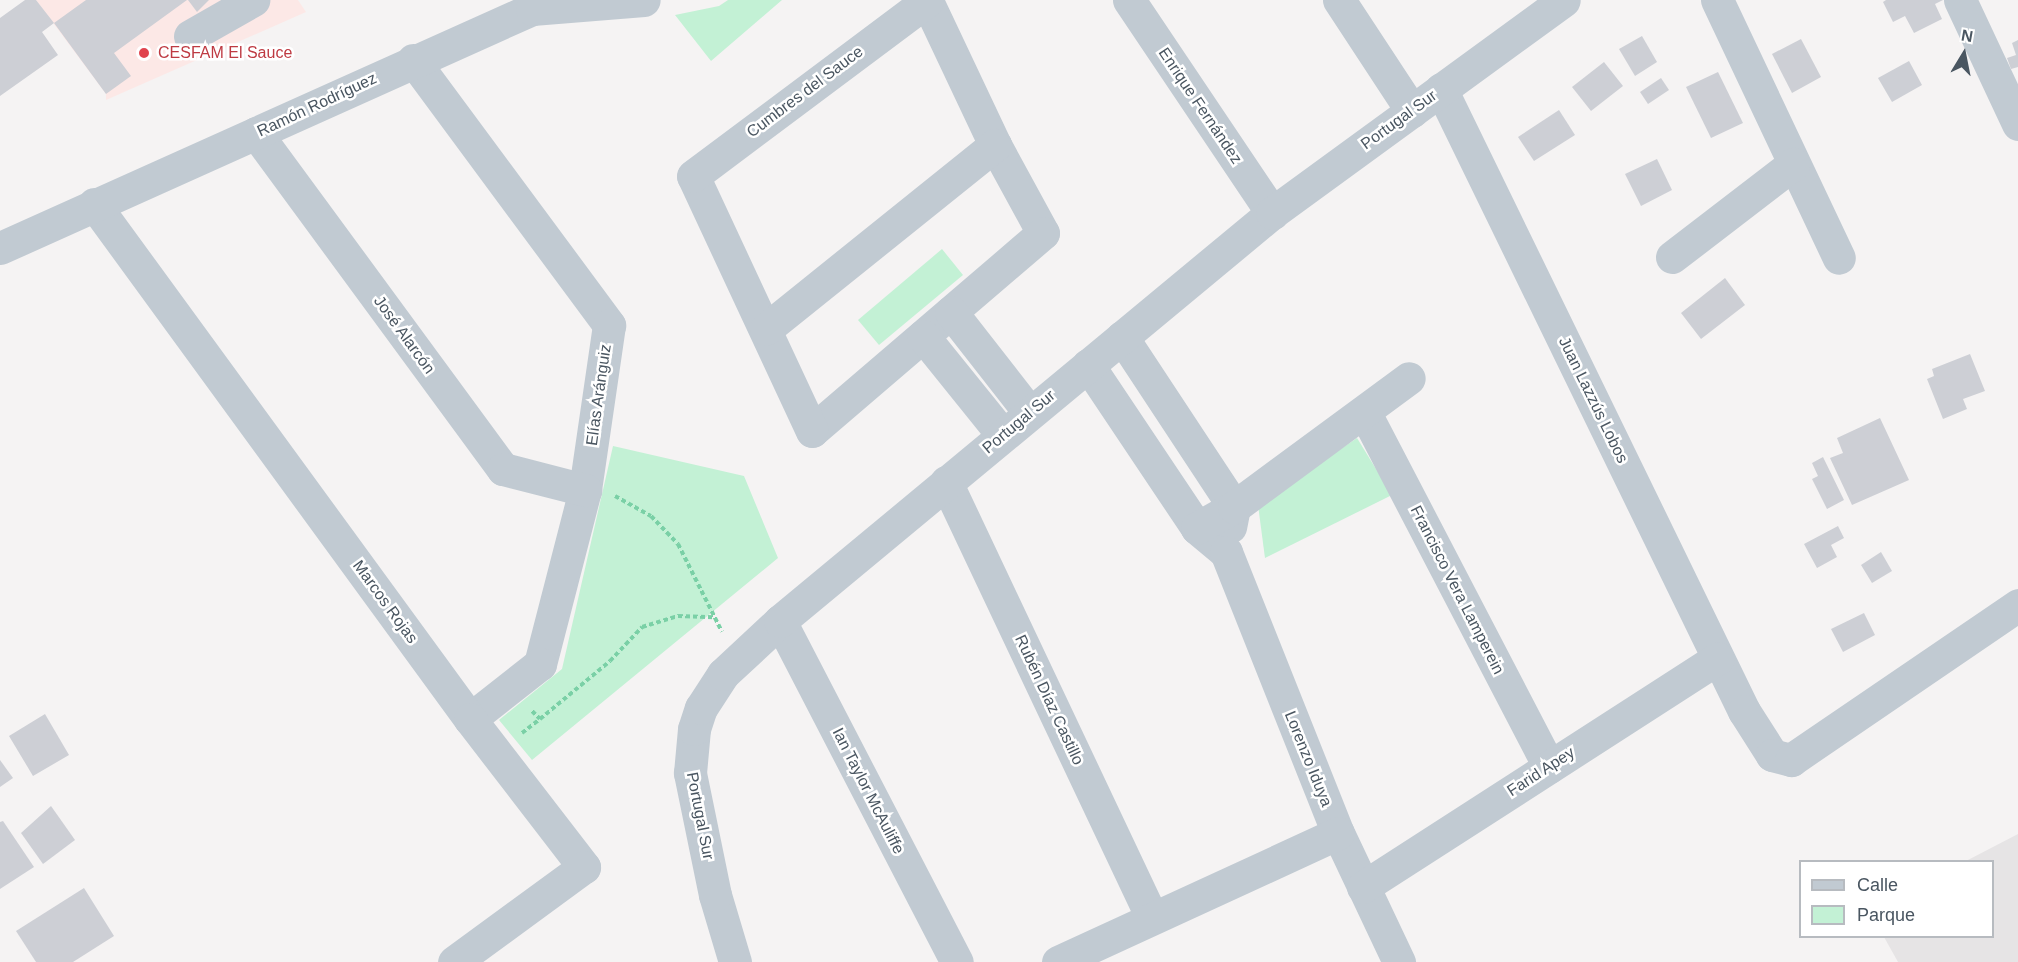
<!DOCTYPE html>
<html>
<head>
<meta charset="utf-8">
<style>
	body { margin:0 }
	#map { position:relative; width:2018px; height:962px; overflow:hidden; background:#f5f3f3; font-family:Arial,sans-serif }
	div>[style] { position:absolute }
	.education>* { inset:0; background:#e6e4e5 }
	.medical>* { inset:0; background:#fce8e6 }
	.green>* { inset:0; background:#c3f1d5 }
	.building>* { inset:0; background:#cdcfd5 }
	.path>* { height:4px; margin-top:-2px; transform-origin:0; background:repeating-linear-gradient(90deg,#7ad0a6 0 4.5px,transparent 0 7.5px) }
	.minor>* { height:33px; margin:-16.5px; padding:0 16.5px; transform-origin:16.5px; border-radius:16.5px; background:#c1cad2 }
	.dots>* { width:16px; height:16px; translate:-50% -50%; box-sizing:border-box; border:3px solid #fff; border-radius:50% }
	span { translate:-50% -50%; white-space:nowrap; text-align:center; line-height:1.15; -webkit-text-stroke:5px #fff; paint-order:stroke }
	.health-label { font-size:16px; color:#be3a42 }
	.left { translate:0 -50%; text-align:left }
	.street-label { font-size:16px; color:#4a5661 }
	.legend { position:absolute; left:1799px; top:860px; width:195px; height:78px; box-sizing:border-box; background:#fff; border:2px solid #b7bbc0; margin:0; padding:8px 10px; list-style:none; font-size:18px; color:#4a5661 }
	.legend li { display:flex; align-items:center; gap:12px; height:30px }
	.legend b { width:30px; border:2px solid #b7bbc0 }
	.north { position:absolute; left:1934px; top:24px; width:60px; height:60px; -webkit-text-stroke:4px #fff; paint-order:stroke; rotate:10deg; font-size:16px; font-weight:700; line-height:24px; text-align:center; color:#4a5661 }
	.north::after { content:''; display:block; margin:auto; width:21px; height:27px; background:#4a5661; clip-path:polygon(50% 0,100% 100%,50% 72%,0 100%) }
</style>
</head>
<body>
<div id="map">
	<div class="education">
		<div style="clip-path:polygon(2018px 834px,2018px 962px,1898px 962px,1884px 937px,1992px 936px,1992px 862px,1966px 861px)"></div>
	</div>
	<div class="medical">
		<div style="clip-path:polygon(36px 0,298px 0,306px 12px,106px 100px,106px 94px)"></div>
	</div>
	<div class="green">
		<div style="clip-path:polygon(728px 0,782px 0,711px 61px,675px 15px,719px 6px)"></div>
		<div style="clip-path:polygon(942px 249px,963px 275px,879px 345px,858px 320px)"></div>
		<div style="clip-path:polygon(1357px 438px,1392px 495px,1265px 558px,1258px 505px)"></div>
		<div style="clip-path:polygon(613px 446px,744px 476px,778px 558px,532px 760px,499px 720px,562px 669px)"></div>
	</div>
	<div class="building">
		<div style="clip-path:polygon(25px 0,36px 0,54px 23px,42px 32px,58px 55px,0 96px,0 18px)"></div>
		<div style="clip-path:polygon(86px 0,187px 0,114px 53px,131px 76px,106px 94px,54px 23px)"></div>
		<div style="clip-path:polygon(188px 0,209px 0,197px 12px)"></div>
		<div style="clip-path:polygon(1886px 0,1943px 0,1935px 4px,1942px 19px,1914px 33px,1905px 16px,1893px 22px,1883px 2px)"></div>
		<div style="clip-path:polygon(1642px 36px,1657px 62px,1635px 76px,1619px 49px)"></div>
		<div style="clip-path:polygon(1801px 39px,1821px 77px,1792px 93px,1772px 54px)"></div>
		<div style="clip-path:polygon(2018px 40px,2018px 67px,2011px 69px,2007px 58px,2016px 55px,2012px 43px)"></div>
		<div style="clip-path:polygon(1909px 61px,1922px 85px,1892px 102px,1878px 78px)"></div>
		<div style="clip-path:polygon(1604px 62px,1623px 86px,1591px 111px,1572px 87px)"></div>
		<div style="clip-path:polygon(1718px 72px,1743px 123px,1711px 138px,1686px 87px)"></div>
		<div style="clip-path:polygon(1661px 78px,1669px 90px,1648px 104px,1640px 92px)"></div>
		<div style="clip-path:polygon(1559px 110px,1575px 135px,1534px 161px,1518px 137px)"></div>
		<div style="clip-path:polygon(1657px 159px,1672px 190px,1641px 206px,1625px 174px)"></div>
		<div style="clip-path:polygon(1725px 278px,1745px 305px,1701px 339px,1681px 313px)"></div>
		<div style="clip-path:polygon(1970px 354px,1985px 391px,1963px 399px,1967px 409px,1943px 419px,1927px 379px,1934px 376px,1932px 369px)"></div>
		<div style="clip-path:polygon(1880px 418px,1909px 480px,1852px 505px,1830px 458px,1843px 453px,1837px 438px)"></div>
		<div style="clip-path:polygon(1823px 457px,1844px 500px,1827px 509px,1812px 479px,1818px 476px,1812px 463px)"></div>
		<div style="clip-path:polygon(1838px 526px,1844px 538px,1831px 545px,1837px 557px,1817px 568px,1804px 544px)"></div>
		<div style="clip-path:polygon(1881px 552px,1892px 571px,1872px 583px,1861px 565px)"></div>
		<div style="clip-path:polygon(1864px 613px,1875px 635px,1843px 652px,1831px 629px)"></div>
		<div style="clip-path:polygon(45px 714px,69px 755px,33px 776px,9px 736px)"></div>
		<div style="clip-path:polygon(0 760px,13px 778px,0 787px)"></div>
		<div style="clip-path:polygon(51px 806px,75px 840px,43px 864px,21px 833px)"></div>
		<div style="clip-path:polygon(3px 821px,34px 867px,0 889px,0 822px)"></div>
		<div style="clip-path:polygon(84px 888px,114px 936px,73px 962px,36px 962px,16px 931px)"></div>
	</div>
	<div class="path">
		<div style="left:615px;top:496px;width:41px;rotate:29.1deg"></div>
		<div style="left:651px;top:516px;width:39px;rotate:46deg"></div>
		<div style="left:678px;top:544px;width:98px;rotate:63.4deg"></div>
		<div style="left:532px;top:711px;width:11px;rotate:45deg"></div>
		<div style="left:540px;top:719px;width:91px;rotate:-39.6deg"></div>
		<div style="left:610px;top:661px;width:47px;rotate:-46.7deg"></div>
		<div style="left:642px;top:627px;width:38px;rotate:-17deg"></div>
		<div style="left:678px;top:616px;width:36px;rotate:2deg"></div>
		<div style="left:522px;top:733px;width:23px;rotate:-38deg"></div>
	</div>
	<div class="minor">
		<div style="left:1129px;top:0;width:257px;rotate:56.1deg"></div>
		<div style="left:1339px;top:0;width:133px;rotate:56.7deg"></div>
		<div style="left:1717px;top:0;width:285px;rotate:64.7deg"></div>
		<div style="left:1960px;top:0;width:137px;rotate:64.9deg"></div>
		<div style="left:927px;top:1px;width:159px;rotate:64.7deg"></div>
		<div style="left:995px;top:145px;width:100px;rotate:61.4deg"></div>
		<div style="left:1043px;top:233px;width:304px;rotate:139.4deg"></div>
		<div style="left:812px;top:431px;width:281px;rotate:-115deg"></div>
		<div style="left:693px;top:176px;width:292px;rotate:-36.8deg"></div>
		<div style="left:190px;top:36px;width:73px;rotate:-29.7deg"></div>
		<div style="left:413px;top:60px;width:330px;rotate:53.5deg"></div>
		<div style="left:609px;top:325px;width:167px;rotate:98.3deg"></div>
		<div style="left:585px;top:490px;width:180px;rotate:104.5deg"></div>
		<div style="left:540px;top:664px;width:89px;rotate:141.8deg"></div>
		<div style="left:1441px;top:89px;width:692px;rotate:64.03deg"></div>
		<div style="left:1744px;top:711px;width:52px;rotate:57.5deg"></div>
		<div style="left:1772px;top:755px;width:20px;rotate:15deg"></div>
		<div style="left:1791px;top:760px;width:275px;rotate:-34.3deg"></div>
		<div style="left:256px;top:133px;width:417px;rotate:53.7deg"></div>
		<div style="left:503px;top:469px;width:85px;rotate:14.4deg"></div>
		<div style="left:94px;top:204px;width:638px;rotate:53.87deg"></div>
		<div style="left:470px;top:719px;width:187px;rotate:52.4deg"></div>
		<div style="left:584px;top:867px;width:161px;rotate:143.8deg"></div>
		<div style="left:0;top:248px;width:583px;rotate:-24.19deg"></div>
		<div style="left:532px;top:9px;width:112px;rotate:-4.6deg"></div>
		<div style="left:1672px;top:257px;width:153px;rotate:-37.5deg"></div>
		<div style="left:951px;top:312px;width:128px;rotate:52deg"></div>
		<div style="left:766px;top:329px;width:294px;rotate:-38.8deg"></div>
		<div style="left:923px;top:336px;width:127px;rotate:51.1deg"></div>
		<div style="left:1122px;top:337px;width:204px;rotate:56.6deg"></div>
		<div style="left:1234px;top:507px;width:20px;rotate:101deg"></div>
		<div style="left:1088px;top:365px;width:196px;rotate:56.2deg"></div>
		<div style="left:1197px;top:528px;width:38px;rotate:40deg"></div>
		<div style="left:1226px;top:552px;width:302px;rotate:68.3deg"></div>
		<div style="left:1338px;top:833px;width:143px;rotate:64.7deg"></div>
		<div style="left:1365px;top:413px;width:399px;rotate:62.5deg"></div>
		<div style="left:946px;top:482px;width:482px;rotate:64.7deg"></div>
		<div style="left:1197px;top:528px;width:43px;rotate:-29.6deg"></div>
		<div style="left:1234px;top:507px;width:217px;rotate:-36.4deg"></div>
		<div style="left:780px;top:621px;width:384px;rotate:62.6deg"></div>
		<div style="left:1363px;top:887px;width:422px;rotate:-32.8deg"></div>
		<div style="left:735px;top:962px;width:70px;rotate:-106.6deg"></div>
		<div style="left:715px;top:895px;width:125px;rotate:-101.6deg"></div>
		<div style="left:690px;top:773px;width:44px;rotate:-84.8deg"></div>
		<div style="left:694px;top:729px;width:22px;rotate:-72deg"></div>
		<div style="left:701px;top:708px;width:40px;rotate:-57.1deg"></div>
		<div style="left:723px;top:674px;width:78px;rotate:-42.9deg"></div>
		<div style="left:780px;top:621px;width:639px;rotate:-39.67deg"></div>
		<div style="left:1272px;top:213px;width:361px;rotate:-36.1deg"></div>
		<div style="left:1058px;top:962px;width:308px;rotate:-24.7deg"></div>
	</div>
	<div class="dots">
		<div style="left:144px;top:53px;background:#e0444e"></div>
	</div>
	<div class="health-label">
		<span class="left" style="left:158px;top:53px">CESFAM El Sauce</span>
	</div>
	<div class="street-label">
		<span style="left:805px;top:92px;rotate:-37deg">Cumbres del Sauce</span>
		<span style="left:317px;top:105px;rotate:-25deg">Ramón Rodríguez</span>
		<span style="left:1200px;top:106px;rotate:56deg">Enrique Fernández</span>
		<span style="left:1399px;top:120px;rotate:-36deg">Portugal Sur</span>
		<span style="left:404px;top:335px;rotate:54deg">José Alarcón</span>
		<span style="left:599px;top:395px;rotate:-82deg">Elías Aránguiz</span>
		<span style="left:1593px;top:400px;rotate:64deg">Juan Lazzús Lobos</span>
		<span style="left:1019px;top:422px;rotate:-40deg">Portugal Sur</span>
		<span style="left:1457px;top:590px;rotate:63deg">Francisco Vera Lamperein</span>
		<span style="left:385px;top:602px;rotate:54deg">Marcos Rojas</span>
		<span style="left:1049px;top:700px;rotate:65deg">Rubén Díaz Castillo</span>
		<span style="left:1308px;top:759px;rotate:68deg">Lorenzo Iduya</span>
		<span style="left:1541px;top:772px;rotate:-33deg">Farid Apey</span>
		<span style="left:868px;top:791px;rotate:63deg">Ian Taylor McAuliffe</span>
		<span style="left:700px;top:816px;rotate:79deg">Portugal Sur</span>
	</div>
	<ul class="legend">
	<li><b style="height:8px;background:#c1cad2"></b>Calle</li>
	<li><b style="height:16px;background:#c3f1d5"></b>Parque</li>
	</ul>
	<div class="north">N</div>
</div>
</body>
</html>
